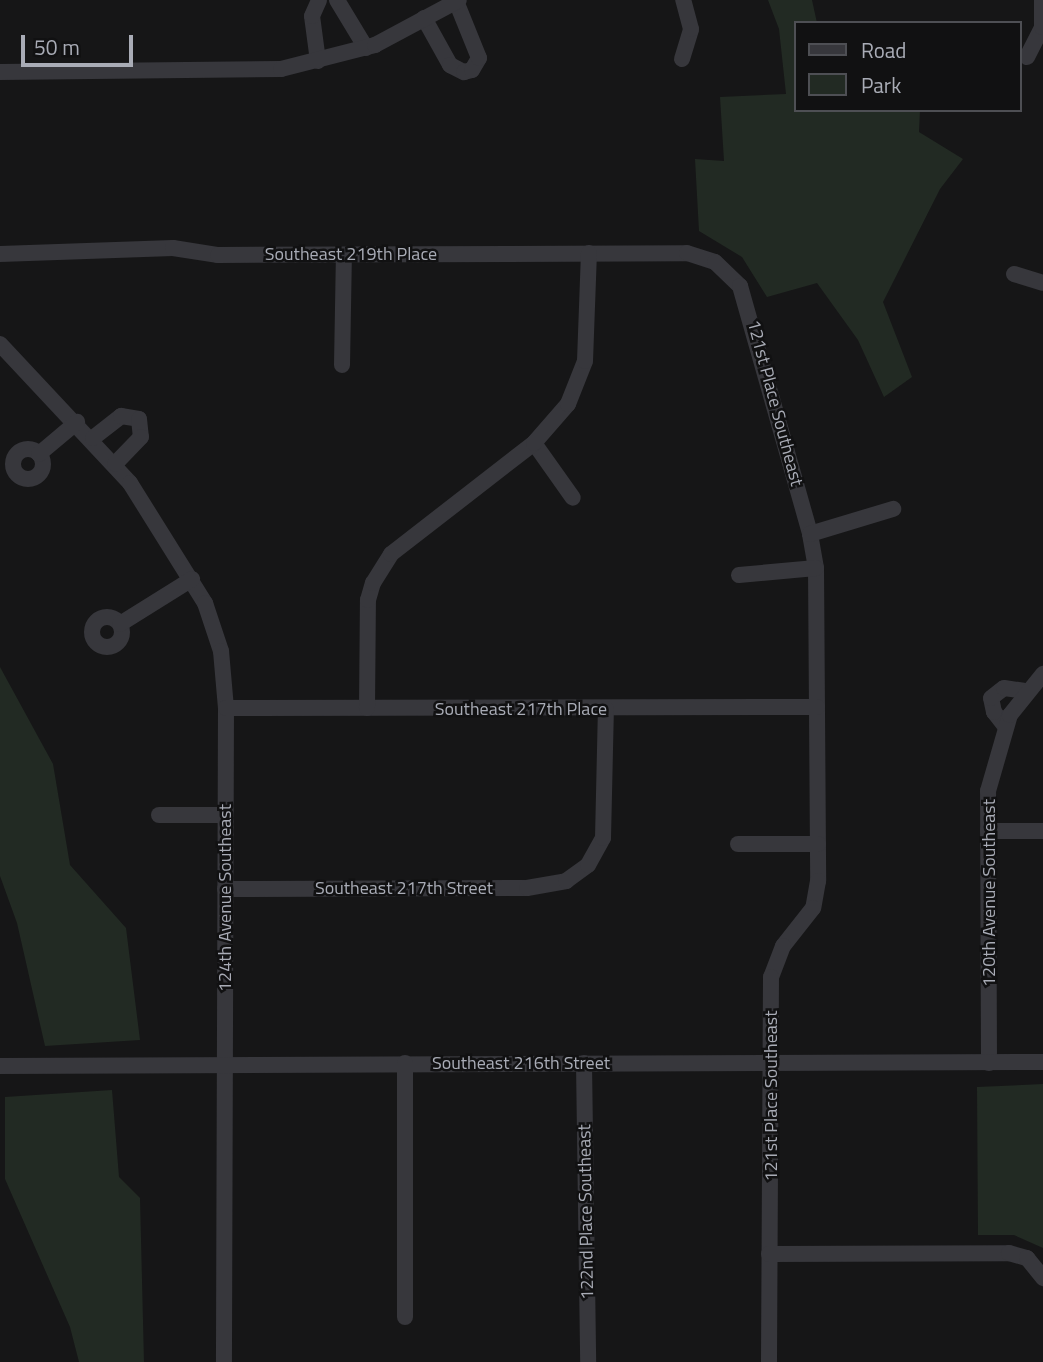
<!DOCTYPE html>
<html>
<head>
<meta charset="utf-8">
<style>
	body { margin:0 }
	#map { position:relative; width:1043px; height:1362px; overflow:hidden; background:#161617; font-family:"Titillium Web",sans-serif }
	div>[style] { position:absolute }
	.green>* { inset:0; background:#222a23 }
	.minor>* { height:16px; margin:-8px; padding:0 8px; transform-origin:8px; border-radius:8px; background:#37373c }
	.minor>.ring { margin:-8px; padding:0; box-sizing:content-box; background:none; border:16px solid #37373c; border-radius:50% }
	span { translate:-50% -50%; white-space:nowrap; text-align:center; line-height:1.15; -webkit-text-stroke:5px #111112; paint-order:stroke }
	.street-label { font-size:18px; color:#a9acb6 }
	.legend { position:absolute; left:794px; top:21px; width:228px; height:91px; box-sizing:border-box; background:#111112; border:2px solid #4e4f54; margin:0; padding:9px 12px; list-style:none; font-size:21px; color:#a9acb6 }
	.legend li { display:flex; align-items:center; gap:14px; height:35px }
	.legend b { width:35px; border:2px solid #4e4f54 }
	.scale { position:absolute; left:21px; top:35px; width:112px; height:32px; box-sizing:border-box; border:4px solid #a9acb6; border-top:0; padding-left:9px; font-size:21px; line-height:24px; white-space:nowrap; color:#a9acb6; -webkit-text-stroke:5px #111112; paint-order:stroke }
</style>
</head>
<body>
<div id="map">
	<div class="green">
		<div style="clip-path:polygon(768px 0,812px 0,817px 23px,796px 23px,796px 110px,920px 110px,919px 132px,963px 159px,940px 189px,883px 302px,912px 377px,884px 397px,858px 340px,817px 283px,767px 297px,742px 257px,699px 231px,695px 159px,724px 161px,720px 97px,786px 94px,779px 29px)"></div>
		<div style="clip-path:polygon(0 667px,53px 764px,70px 865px,126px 928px,140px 1040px,45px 1046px,17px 923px,0 876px)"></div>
		<div style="clip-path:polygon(1043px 1084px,1043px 1248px,1014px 1235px,978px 1235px,977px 1087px)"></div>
		<div style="clip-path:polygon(112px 1090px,119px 1177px,140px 1198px,144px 1362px,79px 1362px,70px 1327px,5px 1179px,5px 1097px)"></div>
	</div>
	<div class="minor">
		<div style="left:337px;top:0;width:56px;rotate:58.9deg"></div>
		<div style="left:424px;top:18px;width:54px;rotate:61deg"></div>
		<div style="left:450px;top:65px;width:16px;rotate:27deg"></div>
		<div style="left:464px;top:72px;width:8px;rotate:-14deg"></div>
		<div style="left:472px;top:70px;width:14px;rotate:-60deg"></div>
		<div style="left:479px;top:58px;width:61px;rotate:-112deg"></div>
		<div style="left:1027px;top:57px;width:34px;rotate:-63deg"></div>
		<div style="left:1042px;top:27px;width:27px;rotate:-90deg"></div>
		<div style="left:682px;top:59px;width:31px;rotate:-73deg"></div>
		<div style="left:691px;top:29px;width:30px;rotate:-105deg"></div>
		<div style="left:318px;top:61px;width:45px;rotate:-97.6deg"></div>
		<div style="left:312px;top:16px;width:17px;rotate:-66deg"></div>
		<div style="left:0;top:72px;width:281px;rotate:-0.6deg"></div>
		<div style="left:281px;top:69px;width:97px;rotate:-14.3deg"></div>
		<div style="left:375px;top:45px;width:95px;rotate:-28.2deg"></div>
		<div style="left:0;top:254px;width:173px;rotate:-2deg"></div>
		<div style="left:173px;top:248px;width:46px;rotate:8.8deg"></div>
		<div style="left:218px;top:255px;width:469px;rotate:-0.2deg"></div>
		<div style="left:687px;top:253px;width:29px;rotate:18deg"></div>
		<div style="left:715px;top:262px;width:35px;rotate:44deg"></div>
		<div style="left:740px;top:286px;width:258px;rotate:74.2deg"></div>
		<div style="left:810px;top:534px;width:35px;rotate:80deg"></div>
		<div style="left:816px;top:568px;width:313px;rotate:89.6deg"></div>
		<div style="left:818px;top:881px;width:27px;rotate:100deg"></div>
		<div style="left:813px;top:908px;width:48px;rotate:128.3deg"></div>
		<div style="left:783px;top:946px;width:33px;rotate:111deg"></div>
		<div style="left:771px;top:977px;width:385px;rotate:90.3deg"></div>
		<div style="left:1014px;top:274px;width:30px;rotate:17deg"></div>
		<div style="left:0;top:344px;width:190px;rotate:46.9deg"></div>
		<div style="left:130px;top:483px;width:142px;rotate:58deg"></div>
		<div style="left:205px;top:603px;width:51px;rotate:71.6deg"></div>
		<div style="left:221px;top:651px;width:57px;rotate:85deg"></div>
		<div style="left:226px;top:708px;width:654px;rotate:90.18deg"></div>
		<div style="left:342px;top:365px;width:110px;rotate:-89deg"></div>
		<div style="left:93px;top:438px;width:36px;rotate:-38deg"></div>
		<div style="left:121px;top:416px;width:18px;rotate:9deg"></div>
		<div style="left:139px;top:419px;width:18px;rotate:84deg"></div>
		<div style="left:141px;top:437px;width:37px;rotate:134deg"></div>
		<div style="left:534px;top:443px;width:67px;rotate:54.7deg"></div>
		<div class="ring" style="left:13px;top:449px;width:14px;height:14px"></div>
		<div style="left:39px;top:454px;width:50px;rotate:-40.1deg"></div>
		<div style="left:810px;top:534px;width:87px;rotate:-16.8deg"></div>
		<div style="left:739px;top:575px;width:77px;rotate:-5.2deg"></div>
		<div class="ring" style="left:92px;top:617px;width:14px;height:14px"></div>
		<div style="left:120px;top:624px;width:85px;rotate:-32deg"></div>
		<div style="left:226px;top:708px;width:591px;rotate:-0.1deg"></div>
		<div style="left:367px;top:708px;width:108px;rotate:-89.5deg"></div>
		<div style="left:368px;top:600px;width:18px;rotate:-74deg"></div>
		<div style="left:373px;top:583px;width:34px;rotate:-58deg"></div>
		<div style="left:391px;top:554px;width:181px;rotate:-37.8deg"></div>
		<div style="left:534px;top:443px;width:52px;rotate:-48.9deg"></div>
		<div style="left:568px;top:404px;width:46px;rotate:-68.4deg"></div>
		<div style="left:585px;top:361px;width:108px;rotate:-87.9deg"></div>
		<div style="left:1005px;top:726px;width:18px;rotate:-128deg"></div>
		<div style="left:994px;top:712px;width:14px;rotate:-102deg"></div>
		<div style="left:991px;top:698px;width:16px;rotate:-38deg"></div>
		<div style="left:1004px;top:688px;width:21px;rotate:8deg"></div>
		<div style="left:159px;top:815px;width:66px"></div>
		<div style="left:988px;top:831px;width:55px"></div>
		<div style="left:738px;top:844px;width:80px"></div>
		<div style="left:225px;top:889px;width:302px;rotate:-0.2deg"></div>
		<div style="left:527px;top:888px;width:40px;rotate:-10deg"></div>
		<div style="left:566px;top:881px;width:27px;rotate:-36deg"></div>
		<div style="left:588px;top:865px;width:31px;rotate:-61deg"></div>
		<div style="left:603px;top:838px;width:129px;rotate:-88.7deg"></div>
		<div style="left:584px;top:1063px;width:299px;rotate:89.2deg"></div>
		<div style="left:989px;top:1063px;width:272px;rotate:-90.2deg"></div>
		<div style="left:988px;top:791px;width:79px;rotate:-73.9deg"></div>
		<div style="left:1010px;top:715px;width:53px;rotate:-51.2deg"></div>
		<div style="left:0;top:1066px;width:1043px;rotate:-0.22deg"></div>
		<div style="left:769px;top:1254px;width:240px;rotate:-0.2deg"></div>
		<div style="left:1009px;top:1253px;width:19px;rotate:16deg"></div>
		<div style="left:1027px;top:1258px;width:26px;rotate:51deg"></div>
		<div style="left:405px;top:1317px;width:254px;rotate:-90deg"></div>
	</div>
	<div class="street-label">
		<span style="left:351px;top:254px">Southeast 219th Place</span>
		<span style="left:775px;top:403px;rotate:75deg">121st Place Southeast</span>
		<span style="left:521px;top:709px">Southeast 217th Place</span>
		<span style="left:404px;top:888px">Southeast 217th Street</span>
		<span style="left:989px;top:893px;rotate:-90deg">120th Avenue Southeast</span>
		<span style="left:225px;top:898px;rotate:-90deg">124th Avenue Southeast</span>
		<span style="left:521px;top:1063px">Southeast 216th Street</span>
		<span style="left:771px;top:1096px;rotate:-90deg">121st Place Southeast</span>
		<span style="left:586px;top:1212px;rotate:-91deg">122nd Place Southeast</span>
	</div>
	<ul class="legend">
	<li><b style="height:9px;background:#37373c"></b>Road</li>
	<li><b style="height:19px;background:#222a23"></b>Park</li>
	</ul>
	<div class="scale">50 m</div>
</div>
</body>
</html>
